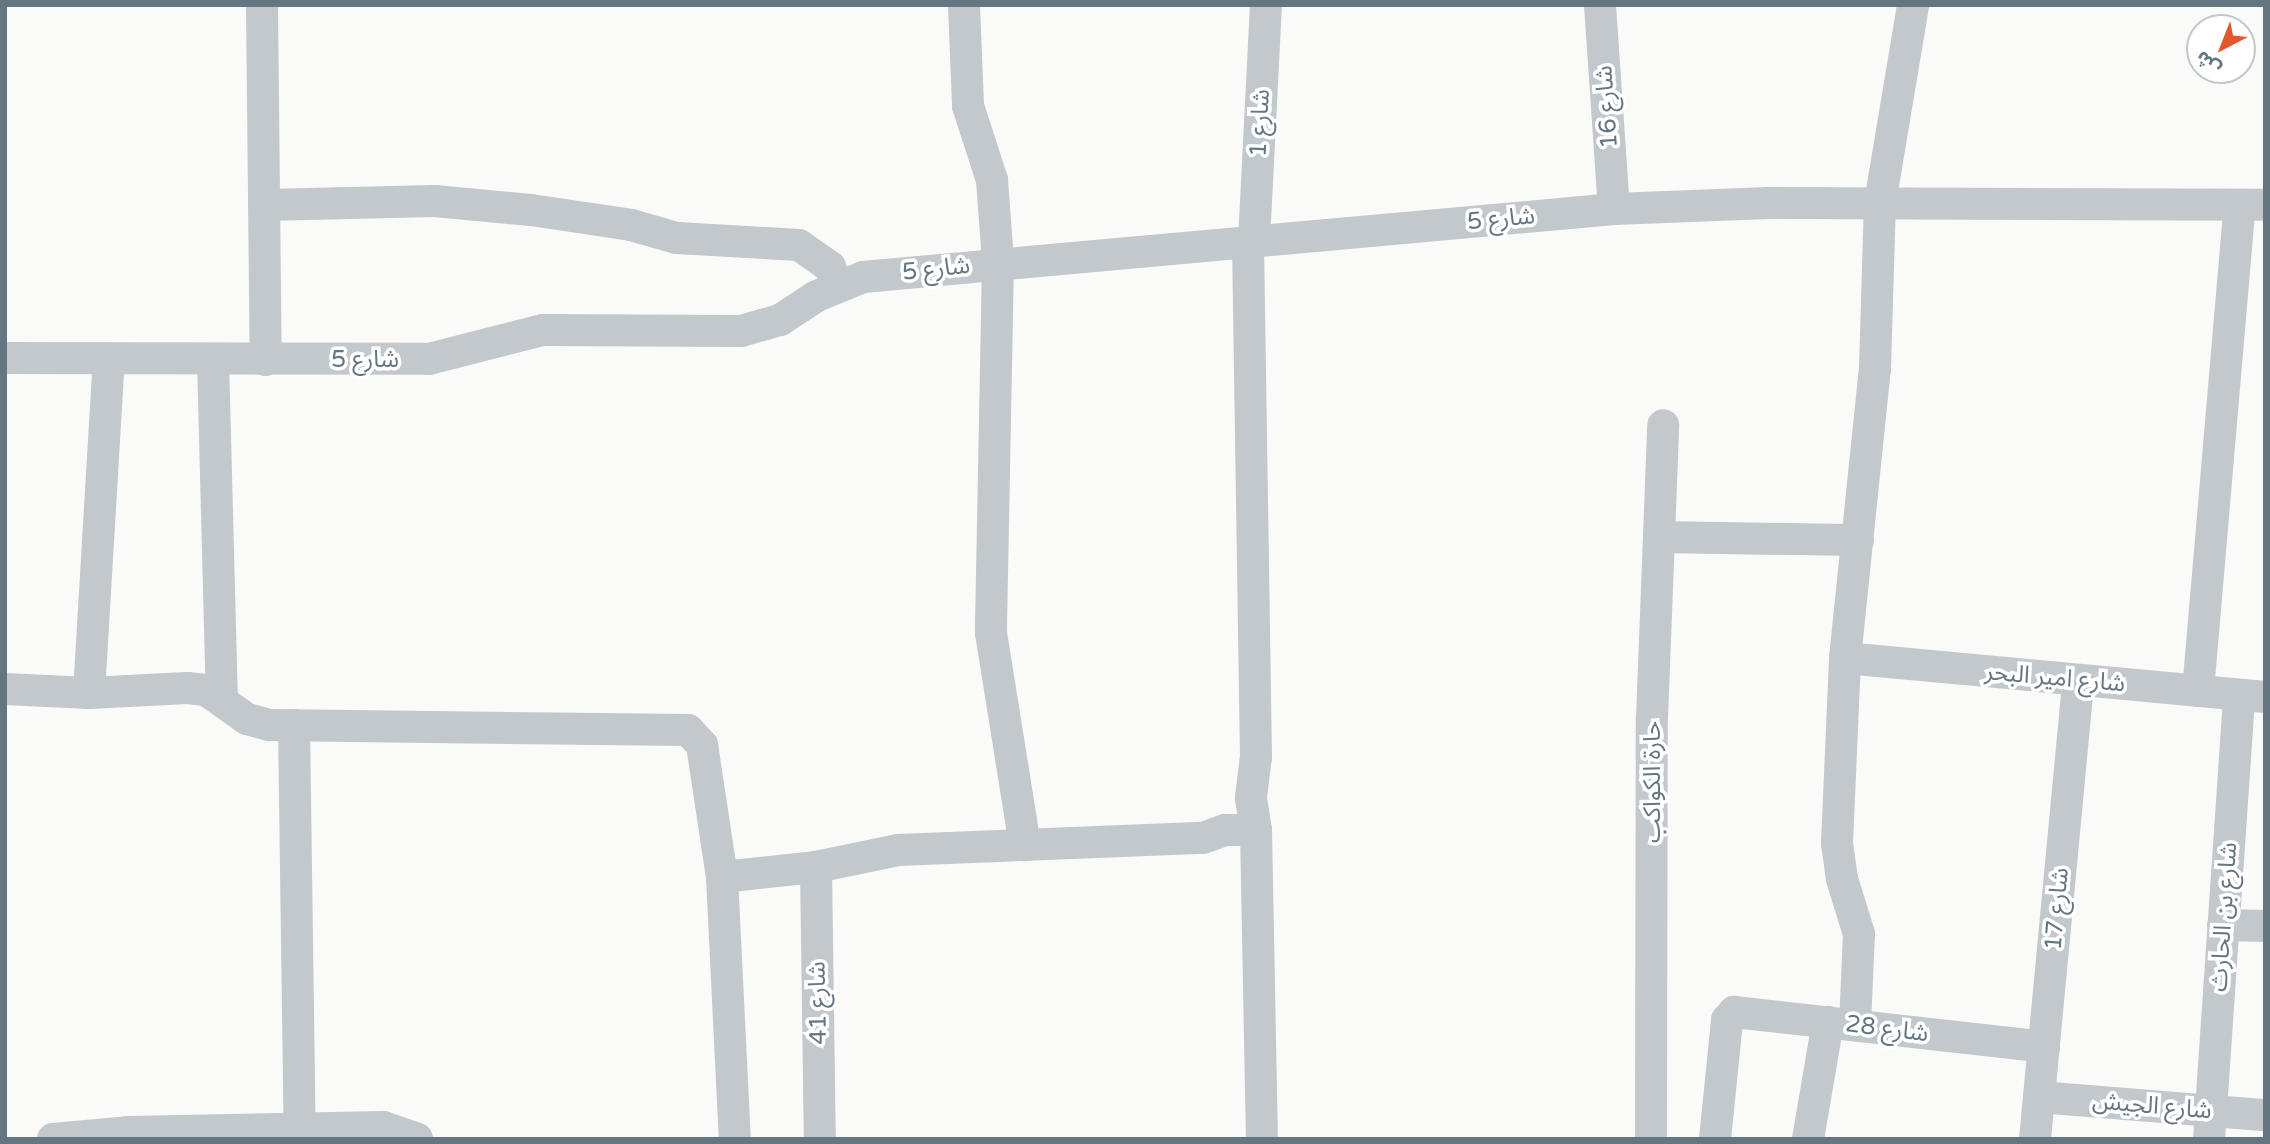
<!DOCTYPE html>
<html>
<head>
<meta charset="utf-8">
<style>
	body { margin:0 }
	#map { position:relative; width:2270px; height:1144px; overflow:hidden; background:#fafaf8; font-family:"Varela Round","Noto Sans Arabic",sans-serif }
	div>[style] { position:absolute }
	.minor>* { height:32px; margin:-16px; padding:0 16px; transform-origin:16px; border-radius:16px; background:#c3c8cc }
	span { translate:-50% -50%; white-space:nowrap; text-align:center; line-height:1.15; -webkit-text-stroke:7px #fff; paint-order:stroke }
	.street-label { font-size:24px; color:#657683 }
	.frame { position:absolute; inset:0; border:7px solid #657683; pointer-events:none }
	.north { position:absolute; left:2186px; top:14px; width:70px; height:70px; box-sizing:border-box; background:#fff; border:2px solid #c1c8cd; border-radius:50%; rotate:222deg; font-size:19px; font-weight:700; line-height:28px; text-align:center; color:#657683 }
	.north::after { content:''; display:block; margin:auto; width:24px; height:32px; background:#e4572e; clip-path:polygon(50% 0,100% 100%,50% 72%,0 100%) }
</style>
</head>
<body>
<div id="map">
	<div class="minor">
		<div style="left:262px;top:5px;width:355px;rotate:89.4deg"></div>
		<div style="left:964px;top:5px;width:101px;rotate:87.7deg"></div>
		<div style="left:968px;top:106px;width:78px;rotate:72deg"></div>
		<div style="left:992px;top:180px;width:82px;rotate:85.8deg"></div>
		<div style="left:998px;top:262px;width:371px;rotate:91.1deg"></div>
		<div style="left:991px;top:633px;width:215px;rotate:80.9deg"></div>
		<div style="left:1600px;top:5px;width:204px;rotate:86.1deg"></div>
		<div style="left:264px;top:205px;width:171px;rotate:-1.3deg"></div>
		<div style="left:435px;top:201px;width:96px;rotate:5.4deg"></div>
		<div style="left:531px;top:210px;width:101px;rotate:8.5deg"></div>
		<div style="left:631px;top:225px;width:48px;rotate:15.8deg"></div>
		<div style="left:677px;top:238px;width:122px;rotate:3.3deg"></div>
		<div style="left:799px;top:245px;width:38px;rotate:35deg"></div>
		<div style="left:830px;top:267px;width:20px;rotate:70deg"></div>
		<div style="left:1254px;top:241px;width:236px;rotate:-87.1deg"></div>
		<div style="left:5px;top:358px;width:424px;rotate:0.1deg"></div>
		<div style="left:429px;top:359px;width:118px;rotate:-14.3deg"></div>
		<div style="left:543px;top:330px;width:198px;rotate:0.3deg"></div>
		<div style="left:741px;top:331px;width:41px;rotate:-15.8deg"></div>
		<div style="left:780px;top:320px;width:44px;rotate:-33deg"></div>
		<div style="left:817px;top:296px;width:50px;rotate:-22.4deg"></div>
		<div style="left:863px;top:277px;width:754px;rotate:-5.17deg"></div>
		<div style="left:1614px;top:209px;width:155px;rotate:-2.2deg"></div>
		<div style="left:1769px;top:203px;width:496px;rotate:0.2deg"></div>
		<div style="left:213px;top:360px;width:338px;rotate:88.5deg"></div>
		<div style="left:1659px;top:537px;width:199px;rotate:0.9deg"></div>
		<div style="left:1845px;top:658px;width:422px;rotate:5.3deg"></div>
		<div style="left:5px;top:689px;width:84px;rotate:2.7deg"></div>
		<div style="left:89px;top:693px;width:98px;rotate:-2.9deg"></div>
		<div style="left:187px;top:688px;width:19px;rotate:6deg"></div>
		<div style="left:206px;top:690px;width:50px;rotate:35.3deg"></div>
		<div style="left:247px;top:719px;width:24px;rotate:15deg"></div>
		<div style="left:270px;top:725px;width:418px;rotate:0.7deg"></div>
		<div style="left:688px;top:730px;width:21px;rotate:47deg"></div>
		<div style="left:702px;top:745px;width:134px;rotate:81.4deg"></div>
		<div style="left:722px;top:877px;width:95px;rotate:-6.1deg"></div>
		<div style="left:816px;top:867px;width:84px;rotate:-11.7deg"></div>
		<div style="left:898px;top:850px;width:305px;rotate:-2.3deg"></div>
		<div style="left:1203px;top:838px;width:23px;rotate:-20deg"></div>
		<div style="left:1225px;top:830px;width:31px"></div>
		<div style="left:1256px;top:830px;width:33px;rotate:-99deg"></div>
		<div style="left:1251px;top:797px;width:39px;rotate:-83deg"></div>
		<div style="left:1256px;top:758px;width:516px;rotate:-90.89deg"></div>
		<div style="left:2198px;top:691px;width:487px;rotate:-85.1deg"></div>
		<div style="left:89px;top:693px;width:334px;rotate:-86.6deg"></div>
		<div style="left:294px;top:725px;width:406px;rotate:89.2deg"></div>
		<div style="left:1256px;top:830px;width:309px;rotate:88.9deg"></div>
		<div style="left:816px;top:867px;width:272px;rotate:89.2deg"></div>
		<div style="left:722px;top:877px;width:262px;rotate:87.2deg"></div>
		<div style="left:2223px;top:925px;width:42px;rotate:1.4deg"></div>
		<div style="left:1855px;top:1025px;width:91px;rotate:-87.5deg"></div>
		<div style="left:1859px;top:934px;width:58px;rotate:-107.2deg"></div>
		<div style="left:1842px;top:879px;width:36px;rotate:-98deg"></div>
		<div style="left:1837px;top:843px;width:185px;rotate:-87.5deg"></div>
		<div style="left:1845px;top:658px;width:291px;rotate:-84.1deg"></div>
		<div style="left:1875px;top:369px;width:166px;rotate:-88.3deg"></div>
		<div style="left:1880px;top:203px;width:201px;rotate:-80.5deg"></div>
		<div style="left:2039px;top:1097px;width:227px;rotate:4.6deg"></div>
		<div style="left:53px;top:1139px;width:75px;rotate:-5.3deg"></div>
		<div style="left:128px;top:1132px;width:255px;rotate:-1.1deg"></div>
		<div style="left:383px;top:1127px;width:36px;rotate:19deg"></div>
		<div style="left:1651px;top:1139px;width:421px;rotate:-89.9deg"></div>
		<div style="left:1652px;top:718px;width:293px;rotate:-87.8deg"></div>
		<div style="left:1715px;top:1139px;width:120px;rotate:-84.2deg"></div>
		<div style="left:1727px;top:1020px;width:11px;rotate:-49deg"></div>
		<div style="left:1734px;top:1012px;width:312px;rotate:6.4deg"></div>
		<div style="left:1808px;top:1139px;width:119px;rotate:-80.3deg"></div>
		<div style="left:2035px;top:1139px;width:461px;rotate:-84.6deg"></div>
		<div style="left:2209px;top:1139px;width:445px;rotate:-86.1deg"></div>
	</div>
	<div class="street-label">
		<span style="left:1607px;top:107px;rotate:-94deg">شارع 16</span>
		<span style="left:1260px;top:123px;rotate:-87deg">شارع 1</span>
		<span style="left:1501px;top:219px;rotate:-5deg">شارع 5</span>
		<span style="left:936px;top:269px;rotate:-6deg">شارع 5</span>
		<span style="left:365px;top:360px">شارع 5</span>
		<span style="left:2055px;top:678px;rotate:5deg">شارع امير البحر</span>
		<span style="left:1653px;top:782px;rotate:-90deg">حارة الكواكب</span>
		<span style="left:2057px;top:909px;rotate:-85deg">شارع 17</span>
		<span style="left:2224px;top:917px;rotate:-86deg">شارع بن الحارث</span>
		<span style="left:818px;top:1003px;rotate:-91deg">شارع 41</span>
		<span style="left:1887px;top:1029px;rotate:7deg">شارع 28</span>
		<span style="left:2152px;top:1106px;rotate:5deg">شارع الجيش</span>
	</div>
	<div class="frame"></div>
	<div class="north">ش</div>
</div>
</body>
</html>
